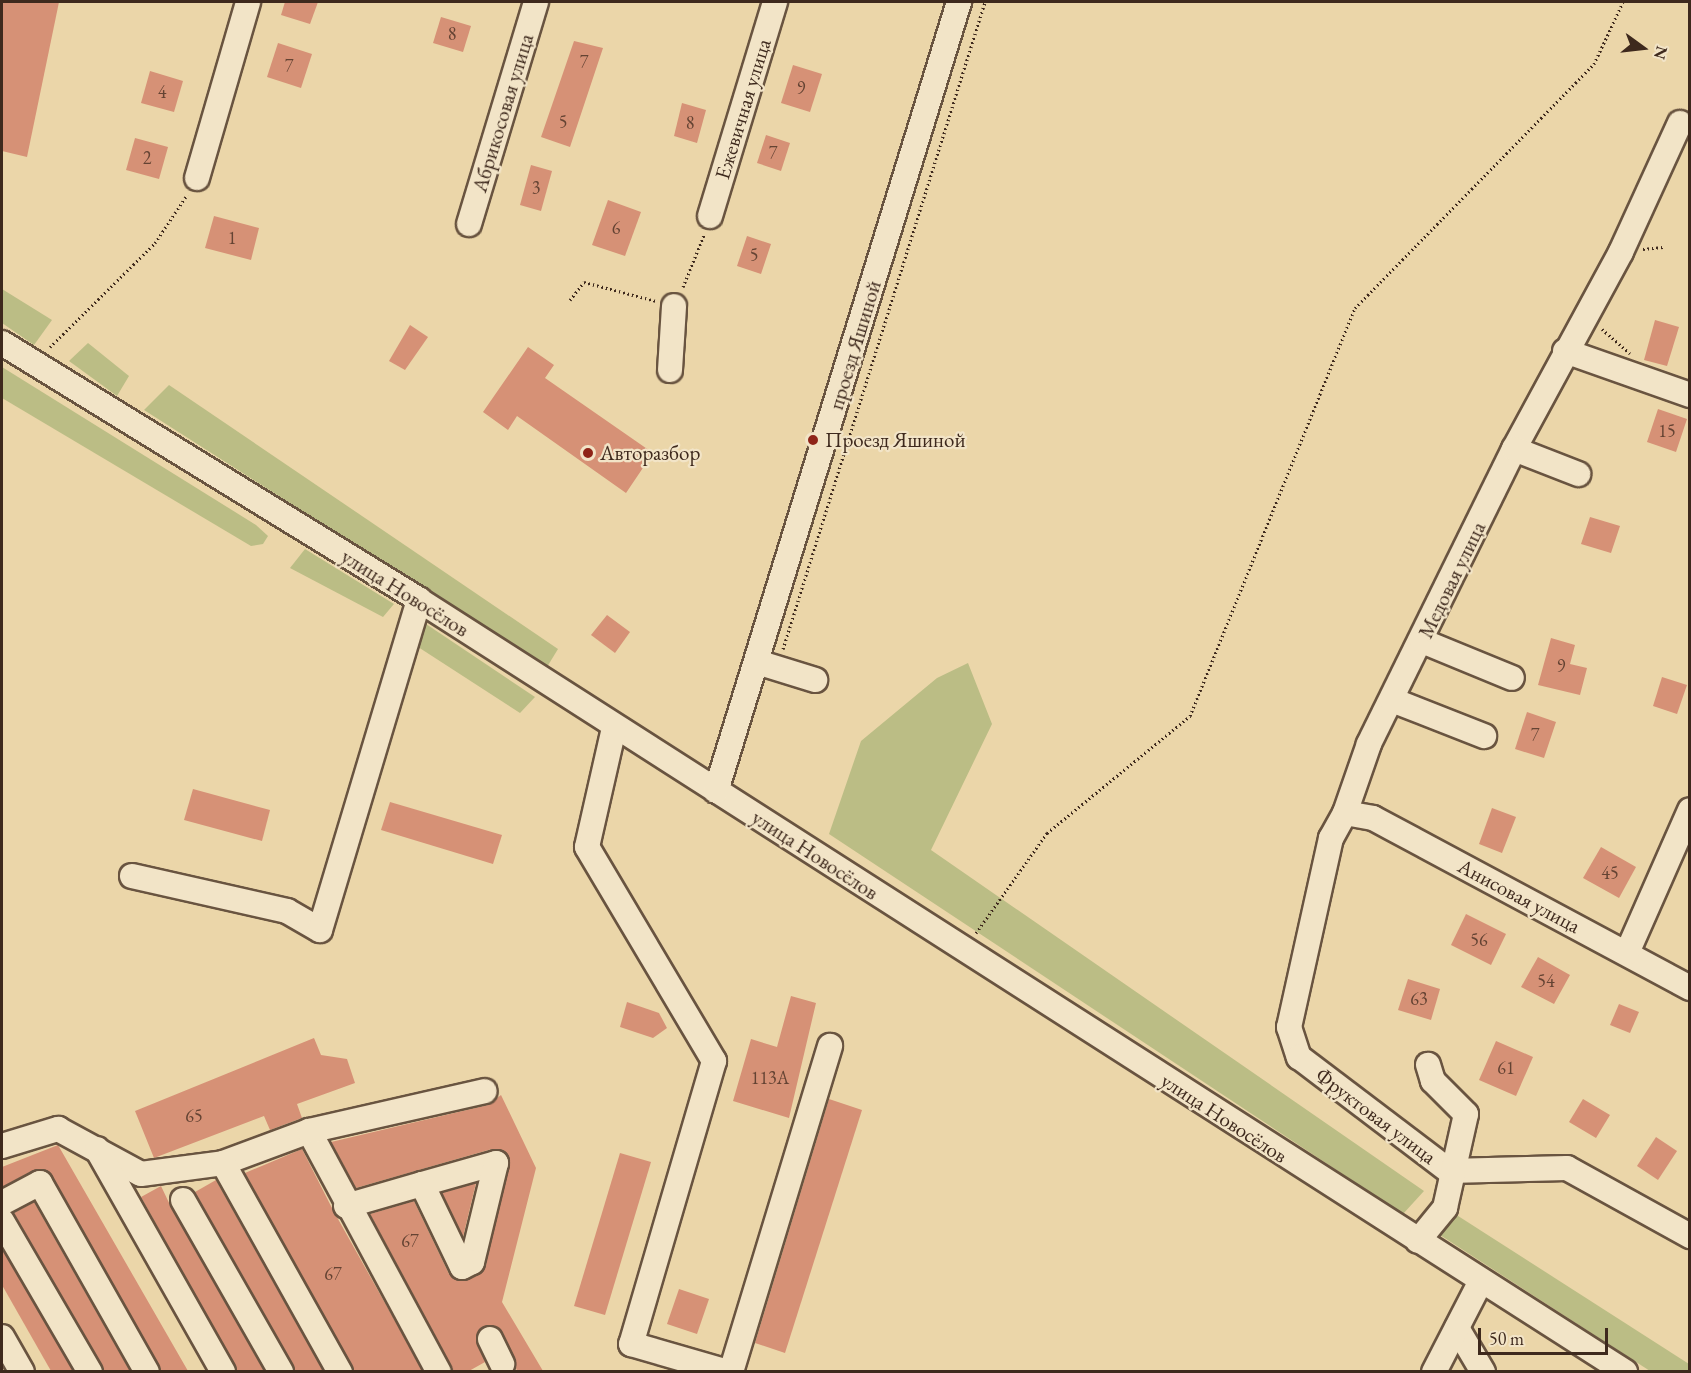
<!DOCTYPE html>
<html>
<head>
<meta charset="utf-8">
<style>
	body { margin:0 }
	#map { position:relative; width:1691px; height:1373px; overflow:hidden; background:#ebd6a9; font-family:"EB Garamond",serif }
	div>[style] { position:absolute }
	.green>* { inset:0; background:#bbbd85 }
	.building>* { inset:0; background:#d69176 }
	.path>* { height:3px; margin-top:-1.5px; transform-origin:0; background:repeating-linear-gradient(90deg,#3e291d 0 1.5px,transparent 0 4.5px) }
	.roads { filter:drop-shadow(2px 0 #695440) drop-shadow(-2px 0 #695440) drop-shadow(0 2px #695440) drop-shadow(0 -2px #695440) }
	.minor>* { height:24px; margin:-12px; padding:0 12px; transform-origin:12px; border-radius:12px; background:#f2e4c7 }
	.dots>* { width:16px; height:16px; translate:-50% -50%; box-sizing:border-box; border:3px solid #f2e4c7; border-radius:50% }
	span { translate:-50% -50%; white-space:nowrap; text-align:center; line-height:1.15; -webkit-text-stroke:4.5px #f2e4c7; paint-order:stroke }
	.number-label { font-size:18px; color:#644333 }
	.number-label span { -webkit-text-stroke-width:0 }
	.street-label { font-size:21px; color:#3e291d }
	.poi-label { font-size:21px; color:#3e291d }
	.left { translate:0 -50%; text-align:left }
	.frame { position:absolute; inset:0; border:3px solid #3e291d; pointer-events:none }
	.north { position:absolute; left:1613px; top:18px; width:60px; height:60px; -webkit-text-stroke:4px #f2e4c7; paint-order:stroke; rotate:105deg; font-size:16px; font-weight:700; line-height:24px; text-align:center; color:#3e291d }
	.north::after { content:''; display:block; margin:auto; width:21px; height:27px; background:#3e291d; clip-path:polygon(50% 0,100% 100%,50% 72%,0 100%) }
	.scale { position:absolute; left:1478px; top:1328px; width:130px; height:27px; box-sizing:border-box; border:3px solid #3e291d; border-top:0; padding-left:8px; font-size:18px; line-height:21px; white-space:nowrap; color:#3e291d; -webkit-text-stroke:4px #f2e4c7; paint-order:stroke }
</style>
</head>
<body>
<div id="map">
	<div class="green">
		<div style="clip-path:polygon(2px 289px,52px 320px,34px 345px,2px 323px)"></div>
		<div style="clip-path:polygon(88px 343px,129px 376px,117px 396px,69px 361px)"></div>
		<div style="clip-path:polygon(2px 367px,256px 525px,268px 536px,263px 544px,251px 546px,2px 398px)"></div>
		<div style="clip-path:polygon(169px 385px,558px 649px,547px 667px,144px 410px)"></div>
		<div style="clip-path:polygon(305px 549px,394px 604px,383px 617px,290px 568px)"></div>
		<div style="clip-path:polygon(426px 624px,535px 697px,520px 713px,415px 645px)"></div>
		<div style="clip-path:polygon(968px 663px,992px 724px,931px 850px,1424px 1191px,1403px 1214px,829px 834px,861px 741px,937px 678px)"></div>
		<div style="clip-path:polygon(1455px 1214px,1689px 1364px,1689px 1371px,1650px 1371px,1440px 1235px)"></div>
	</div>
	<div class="building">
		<div style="clip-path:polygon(2px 2px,59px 2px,27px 157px,2px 151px)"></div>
		<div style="clip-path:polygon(285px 2px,318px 2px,310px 24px,281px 15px)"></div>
		<div style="clip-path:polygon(441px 17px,471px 26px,463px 52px,433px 43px)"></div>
		<div style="clip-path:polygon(574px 41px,603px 48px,570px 147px,541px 137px)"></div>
		<div style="clip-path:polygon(278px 43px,312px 54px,301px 88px,267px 77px)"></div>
		<div style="clip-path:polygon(793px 65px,822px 74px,810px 112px,781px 103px)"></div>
		<div style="clip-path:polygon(150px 71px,183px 81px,174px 112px,141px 103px)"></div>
		<div style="clip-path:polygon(682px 103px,706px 110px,697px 143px,674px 136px)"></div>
		<div style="clip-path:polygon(766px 135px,790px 143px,781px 171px,757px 163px)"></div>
		<div style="clip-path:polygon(135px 138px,168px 147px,159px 179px,126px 170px)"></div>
		<div style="clip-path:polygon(531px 165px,552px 171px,541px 211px,520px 205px)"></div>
		<div style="clip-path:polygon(608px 200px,641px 212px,625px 256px,592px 245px)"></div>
		<div style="clip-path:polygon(214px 216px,259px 228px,251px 260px,205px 248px)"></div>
		<div style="clip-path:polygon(747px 236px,771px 244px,761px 274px,737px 266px)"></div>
		<div style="clip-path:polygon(1655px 320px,1679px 327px,1667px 366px,1644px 360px)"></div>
		<div style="clip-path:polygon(410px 325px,428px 337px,405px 370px,389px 361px)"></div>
		<div style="clip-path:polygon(528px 347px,554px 365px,545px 378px,653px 453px,626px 493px,517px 416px,508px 430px,483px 412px)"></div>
		<div style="clip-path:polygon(1658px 409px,1687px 419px,1676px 452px,1647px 442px)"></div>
		<div style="clip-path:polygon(1590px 517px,1620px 526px,1611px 553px,1581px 544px)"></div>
		<div style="clip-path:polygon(607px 615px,630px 632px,615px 653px,591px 635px)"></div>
		<div style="clip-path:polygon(1551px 638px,1575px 645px,1570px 664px,1587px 668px,1580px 695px,1538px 685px)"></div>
		<div style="clip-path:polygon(1662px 677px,1687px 685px,1677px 714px,1653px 706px)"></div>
		<div style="clip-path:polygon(1527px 712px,1556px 722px,1544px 758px,1515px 749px)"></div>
		<div style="clip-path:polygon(193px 789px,270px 810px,262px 841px,184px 820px)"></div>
		<div style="clip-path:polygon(390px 802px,502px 835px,493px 864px,381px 830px)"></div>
		<div style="clip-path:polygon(1492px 808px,1516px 817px,1502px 853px,1479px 844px)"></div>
		<div style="clip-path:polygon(1601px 847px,1636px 867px,1619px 898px,1583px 878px)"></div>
		<div style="clip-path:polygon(1466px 914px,1506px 934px,1491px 965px,1451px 945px)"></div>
		<div style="clip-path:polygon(1538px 957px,1570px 975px,1554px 1004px,1521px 987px)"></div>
		<div style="clip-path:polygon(1408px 979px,1440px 989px,1431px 1020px,1398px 1010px)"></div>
		<div style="clip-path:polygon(791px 996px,816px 1003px,789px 1118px,733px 1101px,751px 1039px,777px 1047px)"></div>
		<div style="clip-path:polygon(627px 1002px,659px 1013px,667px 1028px,653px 1038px,620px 1027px)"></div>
		<div style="clip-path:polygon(1619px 1004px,1639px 1012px,1630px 1033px,1610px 1025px)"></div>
		<div style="clip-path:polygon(314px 1038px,321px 1055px,347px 1059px,355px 1083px,297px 1104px,302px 1118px,270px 1130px,264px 1116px,154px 1158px,135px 1111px)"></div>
		<div style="clip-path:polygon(1496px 1041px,1533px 1057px,1516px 1096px,1479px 1080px)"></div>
		<div style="clip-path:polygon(501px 1095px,536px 1168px,502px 1302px,543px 1371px,517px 1371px,503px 1333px,490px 1325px,476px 1337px,485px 1362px,469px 1371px,453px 1371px,370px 1214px,414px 1201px,449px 1274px,468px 1280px,486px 1265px,509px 1158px,492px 1149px,356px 1188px,331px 1142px,488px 1105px)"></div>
		<div style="clip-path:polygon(829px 1099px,862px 1110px,785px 1353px,755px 1343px)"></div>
		<div style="clip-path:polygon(1583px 1099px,1610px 1115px,1596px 1138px,1569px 1122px)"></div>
		<div style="clip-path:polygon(1656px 1137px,1677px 1151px,1658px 1180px,1637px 1166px)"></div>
		<div style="clip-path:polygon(58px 1145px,188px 1371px,161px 1371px,48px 1171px,34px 1170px,2px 1187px,2px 1167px)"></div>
		<div style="clip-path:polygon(302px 1149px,333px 1210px,423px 1371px,354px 1371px,245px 1173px)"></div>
		<div style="clip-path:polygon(620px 1153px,651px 1162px,605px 1315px,574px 1306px)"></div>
		<div style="clip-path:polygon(216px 1180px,323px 1371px,295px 1371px,195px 1192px)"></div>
		<div style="clip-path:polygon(476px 1183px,463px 1237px,442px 1193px)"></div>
		<div style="clip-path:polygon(161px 1186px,171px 1207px,264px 1371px,237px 1371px,141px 1197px)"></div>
		<div style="clip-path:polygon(34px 1202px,130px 1371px,104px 1371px,14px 1213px)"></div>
		<div style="clip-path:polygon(2px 1248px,73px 1371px,51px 1371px,2px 1285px)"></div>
		<div style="clip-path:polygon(679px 1289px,709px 1299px,697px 1334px,667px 1324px)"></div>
	</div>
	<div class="path">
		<div style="left:1643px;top:249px;width:20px;rotate:-6deg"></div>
		<div style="left:683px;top:287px;width:56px;rotate:-68deg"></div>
		<div style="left:570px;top:300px;width:23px;rotate:-52deg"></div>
		<div style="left:584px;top:282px;width:74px;rotate:14.8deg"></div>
		<div style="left:1602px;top:329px;width:37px;rotate:41deg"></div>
		<div style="left:50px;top:347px;width:148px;rotate:-44.7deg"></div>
		<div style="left:155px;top:243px;width:58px;rotate:-56.3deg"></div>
		<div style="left:783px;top:649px;width:678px;rotate:-72.66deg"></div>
		<div style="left:976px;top:933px;width:123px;rotate:-54.6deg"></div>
		<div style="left:1047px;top:833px;width:185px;rotate:-39.3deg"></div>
		<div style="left:1190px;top:716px;width:440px;rotate:-68deg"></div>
		<div style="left:1355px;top:308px;width:342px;rotate:-45.6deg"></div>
		<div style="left:1594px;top:64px;width:68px;rotate:-64.9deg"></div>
	</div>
	<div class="roads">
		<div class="minor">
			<div style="left:1680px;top:123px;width:142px;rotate:114.6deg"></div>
			<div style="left:1621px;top:252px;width:224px;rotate:118.5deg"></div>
			<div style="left:1514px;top:449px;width:329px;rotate:116.2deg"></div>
			<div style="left:1369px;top:744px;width:73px;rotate:109.2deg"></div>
			<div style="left:1345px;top:813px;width:29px;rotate:119deg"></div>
			<div style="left:1331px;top:838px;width:194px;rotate:102.5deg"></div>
			<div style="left:1289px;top:1027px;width:32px;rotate:72deg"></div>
			<div style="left:1299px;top:1057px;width:188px;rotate:37.2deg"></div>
			<div style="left:1449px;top:1171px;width:118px;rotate:-1.5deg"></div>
			<div style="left:1567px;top:1168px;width:141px;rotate:28.9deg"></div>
			<div style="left:197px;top:178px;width:183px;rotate:-73.8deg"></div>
			<div style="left:710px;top:216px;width:224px;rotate:-73.1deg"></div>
			<div style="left:469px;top:224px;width:232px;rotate:-73.2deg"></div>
			<div style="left:2px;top:343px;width:490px;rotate:31.6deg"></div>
			<div style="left:419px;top:600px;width:1432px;rotate:32.62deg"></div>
			<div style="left:1565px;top:351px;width:133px;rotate:19.4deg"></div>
			<div style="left:670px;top:370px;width:64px;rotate:-86.4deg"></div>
			<div style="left:1514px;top:449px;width:69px;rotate:21.3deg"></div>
			<div style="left:1422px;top:641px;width:97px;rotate:22.3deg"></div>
			<div style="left:757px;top:662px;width:61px;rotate:17.2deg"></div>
			<div style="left:1392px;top:700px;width:99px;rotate:21.4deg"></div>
			<div style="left:614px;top:728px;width:122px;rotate:102.8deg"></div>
			<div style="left:587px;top:847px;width:249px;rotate:59.3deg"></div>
			<div style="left:714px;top:1061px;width:295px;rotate:106.3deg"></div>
			<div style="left:631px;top:1344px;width:101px;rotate:16.1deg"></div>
			<div style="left:716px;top:791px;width:826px;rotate:-72.88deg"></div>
			<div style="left:1345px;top:813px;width:28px;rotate:10deg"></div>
			<div style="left:1373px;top:818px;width:360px;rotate:28.2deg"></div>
			<div style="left:132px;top:876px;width:159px;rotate:12.7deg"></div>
			<div style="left:287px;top:911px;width:38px;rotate:30deg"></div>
			<div style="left:320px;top:930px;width:345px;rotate:-73.3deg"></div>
			<div style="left:1627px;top:953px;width:156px;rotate:-66.2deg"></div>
			<div style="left:309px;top:1131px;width:274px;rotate:61.7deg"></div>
			<div style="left:2px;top:1146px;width:59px;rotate:-16.9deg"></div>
			<div style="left:58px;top:1129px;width:94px;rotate:28.5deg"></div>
			<div style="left:141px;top:1174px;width:83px;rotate:-7.6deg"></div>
			<div style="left:223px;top:1163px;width:92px;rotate:-20.4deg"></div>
			<div style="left:309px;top:1131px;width:180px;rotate:-12.8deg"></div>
			<div style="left:97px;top:1149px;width:256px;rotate:60.5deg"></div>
			<div style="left:223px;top:1163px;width:240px;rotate:60.8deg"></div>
			<div style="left:183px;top:1200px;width:198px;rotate:60.3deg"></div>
			<div style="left:2px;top:1203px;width:43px;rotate:-27.8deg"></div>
			<div style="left:40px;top:1183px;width:217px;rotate:60.5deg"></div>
			<div style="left:346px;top:1206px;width:79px;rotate:-16.1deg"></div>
			<div style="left:422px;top:1184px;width:77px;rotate:-15.8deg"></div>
			<div style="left:496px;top:1163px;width:102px;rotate:103.6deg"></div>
			<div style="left:472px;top:1262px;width:11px;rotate:153deg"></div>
			<div style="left:462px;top:1267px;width:92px;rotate:-115.7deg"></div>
			<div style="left:2px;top:1221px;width:175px;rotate:59.8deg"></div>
			<div style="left:1418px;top:1241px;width:43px;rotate:-50.7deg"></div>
			<div style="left:1445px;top:1208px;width:96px;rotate:-77.4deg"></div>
			<div style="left:1466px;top:1114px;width:47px;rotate:-135deg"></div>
			<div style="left:1433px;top:1081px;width:17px;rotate:-107deg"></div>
			<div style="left:1457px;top:1328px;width:51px;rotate:59.4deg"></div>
			<div style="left:2px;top:1337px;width:40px;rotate:60.3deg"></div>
			<div style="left:490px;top:1339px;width:28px;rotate:64deg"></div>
			<div style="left:731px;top:1372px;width:341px;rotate:-73.1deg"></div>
			<div style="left:1434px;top:1372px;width:102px;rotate:-62.7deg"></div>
		</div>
	</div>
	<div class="dots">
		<div style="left:813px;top:440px;background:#8f2418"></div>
		<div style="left:588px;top:453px;background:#8f2418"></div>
	</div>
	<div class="number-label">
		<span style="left:452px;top:34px">8</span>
		<span style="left:584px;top:62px">7</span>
		<span style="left:289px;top:66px">7</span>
		<span style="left:801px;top:88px">9</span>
		<span style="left:162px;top:92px">4</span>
		<span style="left:563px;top:122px">5</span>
		<span style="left:690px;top:123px">8</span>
		<span style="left:773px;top:153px">7</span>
		<span style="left:147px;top:158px">2</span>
		<span style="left:536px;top:188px">3</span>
		<span style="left:616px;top:228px">6</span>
		<span style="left:232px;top:238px">1</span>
		<span style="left:754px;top:255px">5</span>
		<span style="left:1667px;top:431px">15</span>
		<span style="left:1561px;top:666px">9</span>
		<span style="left:1535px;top:735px">7</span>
		<span style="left:1610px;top:873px">45</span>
		<span style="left:1479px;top:940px">56</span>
		<span style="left:1546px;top:981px">54</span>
		<span style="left:1419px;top:999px">63</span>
		<span style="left:1506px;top:1068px">61</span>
		<span style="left:770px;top:1078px">113А</span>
		<span style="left:194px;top:1116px">65</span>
		<span style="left:410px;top:1241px">67</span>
		<span style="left:333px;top:1274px">67</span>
	</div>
	<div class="street-label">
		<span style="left:743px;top:109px;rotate:-73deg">Ежевичная улица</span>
		<span style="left:503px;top:113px;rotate:-73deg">Абрикосовая улица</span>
		<span style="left:855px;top:345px;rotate:-73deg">проезд Яшиной</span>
		<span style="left:1452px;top:580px;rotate:-64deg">Медовая улица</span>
		<span style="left:405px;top:593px;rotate:32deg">улица Новосёлов</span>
		<span style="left:815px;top:855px;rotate:33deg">улица Новосёлов</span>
		<span style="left:1519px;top:896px;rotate:28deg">Анисовая улица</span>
		<span style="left:1376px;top:1116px;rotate:37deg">Фруктовая улица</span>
		<span style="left:1224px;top:1118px;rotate:33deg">улица Новосёлов</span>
	</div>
	<div class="poi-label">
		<span class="left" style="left:825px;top:440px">Проезд Яшиной</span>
		<span class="left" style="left:600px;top:453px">Авторазбор</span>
	</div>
	<div class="frame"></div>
	<div class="north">N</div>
	<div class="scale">50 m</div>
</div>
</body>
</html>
